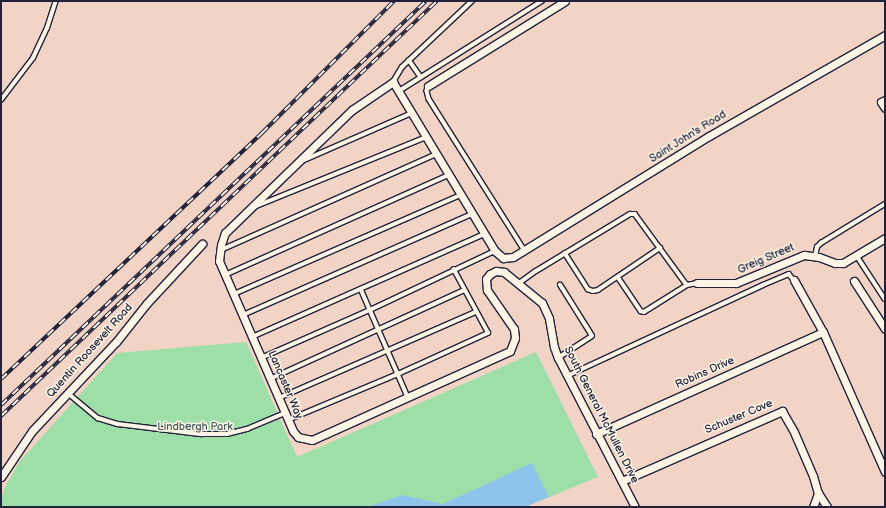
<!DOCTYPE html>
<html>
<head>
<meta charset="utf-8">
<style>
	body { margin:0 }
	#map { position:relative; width:886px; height:508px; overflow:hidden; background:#f7e6d7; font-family:"Balsamiq Sans",sans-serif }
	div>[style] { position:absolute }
	.built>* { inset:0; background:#f1d4c6 }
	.green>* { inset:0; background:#9edfa9 }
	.water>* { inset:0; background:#8ec3eb }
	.roads { filter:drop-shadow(1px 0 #22223b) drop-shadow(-1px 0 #22223b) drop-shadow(0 1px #22223b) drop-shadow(0 -1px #22223b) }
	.lane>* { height:3.5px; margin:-1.75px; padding:0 1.75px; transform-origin:1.75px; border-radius:1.75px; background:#fcf5e5 }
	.street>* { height:7px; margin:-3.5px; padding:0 3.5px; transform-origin:3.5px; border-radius:3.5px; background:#fcf5e5 }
	.rail>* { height:4px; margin-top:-2px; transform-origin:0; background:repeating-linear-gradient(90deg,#fcf5e5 0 8px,#22223b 0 16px); box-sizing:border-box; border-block:1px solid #22223b }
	span { translate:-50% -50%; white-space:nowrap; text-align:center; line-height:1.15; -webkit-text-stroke:3px #fcf5e5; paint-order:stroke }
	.street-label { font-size:11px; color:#22223b }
	.park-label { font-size:11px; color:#475b5c }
	.frame { position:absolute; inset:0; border:2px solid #22223b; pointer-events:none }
</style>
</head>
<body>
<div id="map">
	<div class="built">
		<div style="clip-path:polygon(1px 1px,885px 1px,885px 507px,1px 507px)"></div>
	</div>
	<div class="green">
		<div style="clip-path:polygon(246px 342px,297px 457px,536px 352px,598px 477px,525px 507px,1px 507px,1px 499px,4px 489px,20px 461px,117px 353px)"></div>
	</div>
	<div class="water">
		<div style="clip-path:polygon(532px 463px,549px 497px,525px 507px,368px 507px,402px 495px,443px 504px)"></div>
	</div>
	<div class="roads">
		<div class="lane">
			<div style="left:409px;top:60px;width:21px;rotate:55deg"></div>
			<div style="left:393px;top:82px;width:17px;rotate:-59deg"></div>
			<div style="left:402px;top:67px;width:96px;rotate:-43.3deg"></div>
			<div style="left:428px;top:86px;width:5px;rotate:101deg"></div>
			<div style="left:427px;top:91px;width:8px;rotate:76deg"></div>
			<div style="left:429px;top:99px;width:180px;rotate:57.7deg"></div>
			<div style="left:399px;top:91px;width:169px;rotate:-32.2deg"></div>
			<div style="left:1px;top:100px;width:53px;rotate:-52.7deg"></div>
			<div style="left:33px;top:58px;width:33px;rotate:-65deg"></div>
			<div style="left:47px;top:28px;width:28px;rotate:-72deg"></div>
			<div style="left:302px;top:161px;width:120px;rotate:-23.6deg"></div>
			<div style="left:254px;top:207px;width:186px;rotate:-22.1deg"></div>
			<div style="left:221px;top:250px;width:236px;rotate:-24deg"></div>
			<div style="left:565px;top:253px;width:43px;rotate:57.4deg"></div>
			<div style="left:588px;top:289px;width:5px;rotate:22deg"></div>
			<div style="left:593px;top:291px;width:5px;rotate:-11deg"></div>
			<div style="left:598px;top:290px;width:75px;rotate:-34.1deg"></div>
			<div style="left:815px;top:256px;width:9px;rotate:-77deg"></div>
			<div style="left:817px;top:247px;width:6px;rotate:-45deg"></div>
			<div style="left:821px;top:243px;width:75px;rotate:-31.4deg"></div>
			<div style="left:857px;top:256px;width:51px;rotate:56.9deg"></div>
			<div style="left:225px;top:275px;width:245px;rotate:-24.1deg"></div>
			<div style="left:618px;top:277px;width:41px;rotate:55.9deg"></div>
			<div style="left:641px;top:311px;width:3px;rotate:18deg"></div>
			<div style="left:644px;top:312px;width:51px;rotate:-32.1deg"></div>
			<div style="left:518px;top:284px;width:22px;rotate:-36deg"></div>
			<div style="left:536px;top:271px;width:110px;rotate:-31.2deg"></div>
			<div style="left:630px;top:214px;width:5px"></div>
			<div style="left:635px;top:214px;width:88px;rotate:53.8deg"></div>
			<div style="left:687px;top:285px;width:10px;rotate:-11deg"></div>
			<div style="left:361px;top:289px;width:118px;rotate:66.5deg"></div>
			<div style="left:234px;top:294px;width:248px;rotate:-23.6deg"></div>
			<div style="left:243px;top:315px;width:250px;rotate:-23.8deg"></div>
			<div style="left:252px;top:337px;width:254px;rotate:-23.9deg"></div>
			<div style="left:261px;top:358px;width:119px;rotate:-23.8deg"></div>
			<div style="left:370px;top:310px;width:138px;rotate:-25.3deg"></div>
			<div style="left:558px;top:358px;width:40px;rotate:-32.9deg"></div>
			<div style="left:592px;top:336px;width:60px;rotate:-122.1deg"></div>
			<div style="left:567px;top:376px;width:216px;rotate:-24.9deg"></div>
			<div style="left:763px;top:285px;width:28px;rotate:-23deg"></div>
			<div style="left:789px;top:274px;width:8px;rotate:50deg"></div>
			<div style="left:270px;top:379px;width:213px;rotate:-24.6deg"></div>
			<div style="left:68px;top:393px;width:39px;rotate:40deg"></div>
			<div style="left:98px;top:418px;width:21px;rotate:17deg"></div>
			<div style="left:118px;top:424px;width:84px;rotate:6.9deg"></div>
			<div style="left:201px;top:434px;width:26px"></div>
			<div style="left:227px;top:434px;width:21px;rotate:-14deg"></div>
			<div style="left:247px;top:429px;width:41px;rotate:-22.8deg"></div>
			<div style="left:279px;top:398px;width:215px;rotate:-23.6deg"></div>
			<div style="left:288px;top:420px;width:119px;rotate:-22.7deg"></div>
			<div style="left:398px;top:374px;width:99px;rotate:-24.5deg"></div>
			<div style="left:488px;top:333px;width:72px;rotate:-118.4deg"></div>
		</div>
		<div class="street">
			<div style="left:428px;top:86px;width:161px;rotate:-31.8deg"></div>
			<div style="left:885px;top:100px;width:4px;rotate:153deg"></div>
			<div style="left:881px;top:102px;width:7px;rotate:56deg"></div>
			<div style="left:794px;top:280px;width:60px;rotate:60.9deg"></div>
			<div style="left:823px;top:332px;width:153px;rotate:66.1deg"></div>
			<div style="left:854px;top:281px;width:57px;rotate:57.1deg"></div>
			<div style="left:697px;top:283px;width:39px"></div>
			<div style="left:736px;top:283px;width:74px;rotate:-22.4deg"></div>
			<div style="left:804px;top:255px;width:15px;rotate:8deg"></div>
			<div style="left:819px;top:257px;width:17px;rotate:21deg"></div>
			<div style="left:835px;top:263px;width:8px"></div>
			<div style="left:843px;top:263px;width:49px;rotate:-30.8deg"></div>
			<div style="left:596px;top:434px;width:249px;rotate:-24.2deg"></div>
			<div style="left:1px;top:477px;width:55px;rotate:-56deg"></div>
			<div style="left:32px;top:431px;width:122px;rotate:-46.7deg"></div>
			<div style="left:116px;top:342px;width:50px;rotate:-51.5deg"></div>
			<div style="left:147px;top:303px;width:81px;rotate:-47deg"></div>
			<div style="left:622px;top:481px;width:175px;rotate:-23.6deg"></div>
			<div style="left:782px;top:411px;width:24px;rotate:60deg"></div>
			<div style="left:794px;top:432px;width:48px;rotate:66.6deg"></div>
			<div style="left:813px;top:476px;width:18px;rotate:74deg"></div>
			<div style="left:818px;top:493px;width:17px;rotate:57deg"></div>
			<div style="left:635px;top:507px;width:168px;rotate:-117.3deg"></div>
			<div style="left:558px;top:358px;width:12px;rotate:-110deg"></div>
			<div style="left:554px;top:347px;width:29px;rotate:-100deg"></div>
			<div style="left:549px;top:318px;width:17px;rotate:-115deg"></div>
			<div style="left:542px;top:303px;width:49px;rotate:-140.8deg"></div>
			<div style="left:504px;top:272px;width:8px;rotate:-173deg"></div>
			<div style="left:496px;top:271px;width:7px;rotate:153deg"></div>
			<div style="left:490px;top:274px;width:6px;rotate:129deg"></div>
			<div style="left:486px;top:279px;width:11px;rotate:85deg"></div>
			<div style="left:487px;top:290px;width:47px;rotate:55.3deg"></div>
			<div style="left:514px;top:329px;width:9px;rotate:84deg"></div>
			<div style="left:515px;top:338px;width:14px;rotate:111deg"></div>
			<div style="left:510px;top:351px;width:217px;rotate:155.8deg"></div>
			<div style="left:312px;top:440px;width:14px;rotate:-168deg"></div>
			<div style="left:298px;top:437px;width:8px;rotate:-130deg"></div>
			<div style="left:293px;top:431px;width:185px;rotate:-113.5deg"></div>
			<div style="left:219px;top:261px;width:16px;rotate:-83deg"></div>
			<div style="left:221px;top:245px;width:13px;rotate:-72deg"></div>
			<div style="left:225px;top:233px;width:177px;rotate:-44.1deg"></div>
			<div style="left:352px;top:110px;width:50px;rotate:-34.3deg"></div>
			<div style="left:393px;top:82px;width:197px;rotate:58.9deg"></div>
			<div style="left:495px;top:251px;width:11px;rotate:41deg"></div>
			<div style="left:503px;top:258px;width:10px;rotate:-6deg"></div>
			<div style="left:513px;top:257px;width:230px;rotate:-31.7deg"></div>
			<div style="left:709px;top:136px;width:203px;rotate:-29.8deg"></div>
			<div style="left:813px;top:507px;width:15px;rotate:-70deg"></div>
		</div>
	</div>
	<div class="rail">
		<div style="left:1px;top:379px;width:359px;rotate:-43.3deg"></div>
		<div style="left:262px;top:133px;width:187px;rotate:-45deg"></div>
		<div style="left:1px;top:405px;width:586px;rotate:-43.55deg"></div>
		<div style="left:1px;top:416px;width:602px;rotate:-43.59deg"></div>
	</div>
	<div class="street-label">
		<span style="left:688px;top:137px;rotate:-32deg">Saint John's Road</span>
		<span style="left:766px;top:259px;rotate:-23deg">Greig Street</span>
		<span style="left:90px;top:351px;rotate:-48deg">Quentin Roosevelt Road</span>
		<span style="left:705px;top:373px;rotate:-24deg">Robins Drive</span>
		<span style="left:285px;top:385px;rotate:67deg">Lancaster Way</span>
		<span style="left:601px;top:415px;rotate:63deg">South General McMullen Drive</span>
		<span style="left:739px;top:417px;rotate:-23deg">Schuster Cove</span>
	</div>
	<div class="park-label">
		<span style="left:195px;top:427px">Lindbergh Park</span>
	</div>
	<div class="frame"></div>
</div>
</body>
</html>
